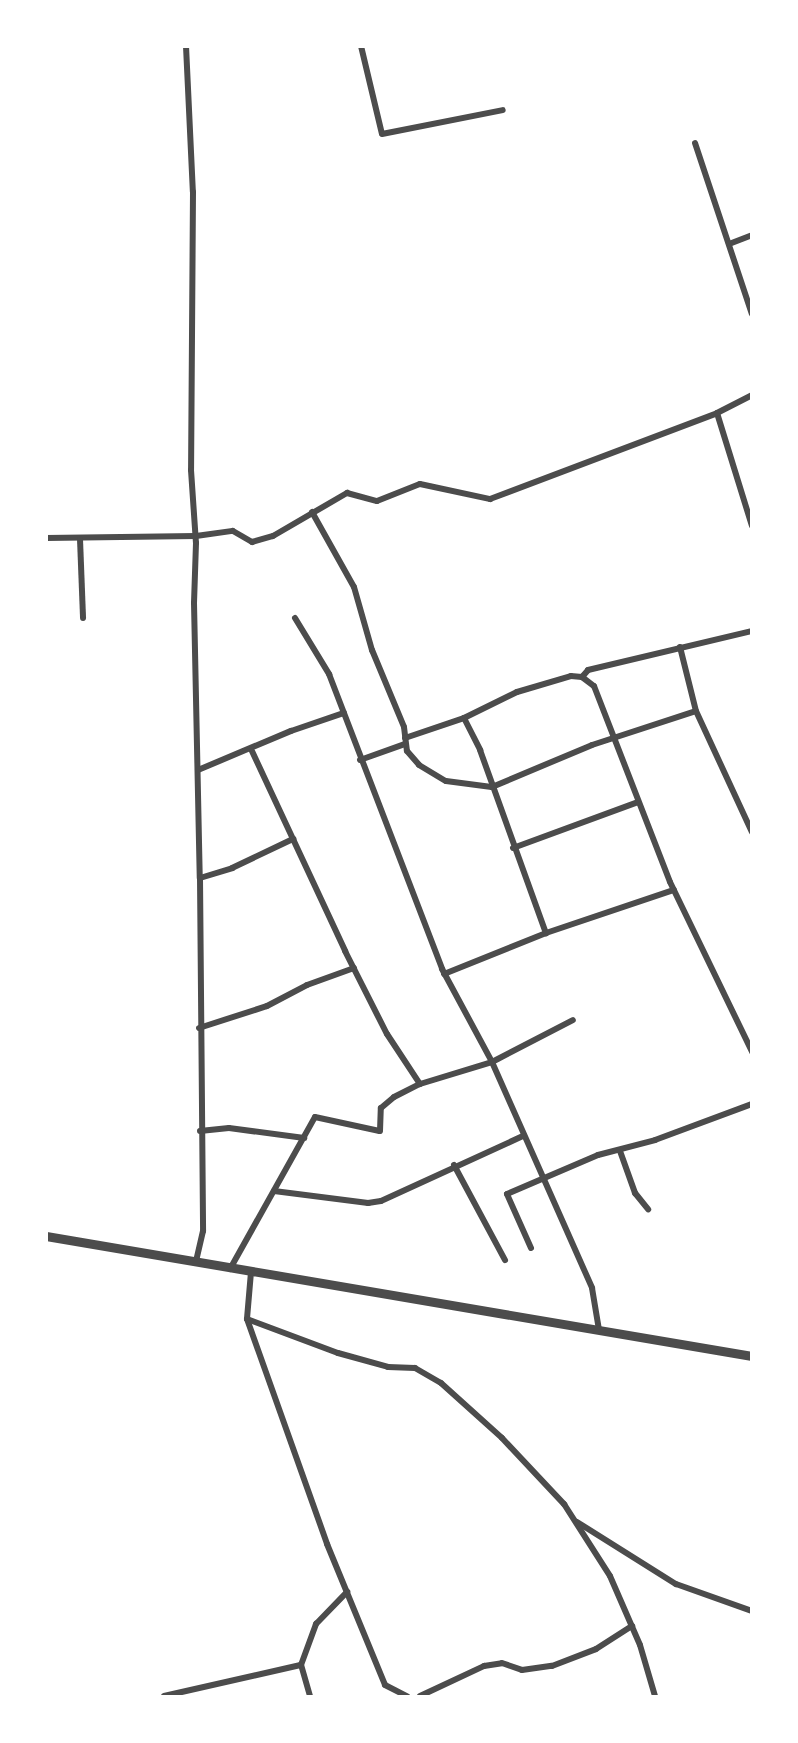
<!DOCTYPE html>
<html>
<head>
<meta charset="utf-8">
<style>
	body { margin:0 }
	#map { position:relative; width:798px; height:1743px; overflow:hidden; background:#fff; font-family:"Space Grotesk",sans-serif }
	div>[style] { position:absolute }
	.minor>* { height:6px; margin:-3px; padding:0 3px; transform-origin:3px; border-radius:3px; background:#4c4c4c }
	.tertiary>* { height:9px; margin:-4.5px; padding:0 4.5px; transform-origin:4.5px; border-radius:4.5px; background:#4c4c4c }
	span { translate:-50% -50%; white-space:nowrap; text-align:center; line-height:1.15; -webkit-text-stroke:5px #fff; paint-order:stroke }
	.frame { position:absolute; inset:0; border:48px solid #fff; pointer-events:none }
</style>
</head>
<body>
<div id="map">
	<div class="minor">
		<div style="left:186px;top:46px;width:146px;rotate:87.3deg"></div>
		<div style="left:193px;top:192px;width:278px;rotate:90.4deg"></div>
		<div style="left:191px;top:470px;width:73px;rotate:86.1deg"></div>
		<div style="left:196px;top:543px;width:60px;rotate:91.9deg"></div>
		<div style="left:194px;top:603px;width:275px;rotate:88.8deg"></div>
		<div style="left:200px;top:878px;width:353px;rotate:89.5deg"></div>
		<div style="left:203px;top:1231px;width:32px;rotate:103deg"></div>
		<div style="left:361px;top:46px;width:90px;rotate:76.6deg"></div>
		<div style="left:382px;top:134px;width:123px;rotate:-11.2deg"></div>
		<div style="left:695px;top:143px;width:180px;rotate:71.6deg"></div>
		<div style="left:729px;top:244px;width:25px;rotate:-21deg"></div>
		<div style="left:717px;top:413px;width:118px;rotate:72.8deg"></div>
		<div style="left:312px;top:512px;width:86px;rotate:60.8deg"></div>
		<div style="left:354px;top:587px;width:66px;rotate:74.1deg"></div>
		<div style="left:372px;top:650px;width:83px;rotate:67.4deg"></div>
		<div style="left:404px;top:727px;width:24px;rotate:83deg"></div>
		<div style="left:407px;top:751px;width:18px;rotate:49deg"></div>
		<div style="left:419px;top:765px;width:31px;rotate:31deg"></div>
		<div style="left:446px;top:781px;width:46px;rotate:7.4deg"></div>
		<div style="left:492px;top:787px;width:108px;rotate:-22.8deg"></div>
		<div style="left:592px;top:745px;width:109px;rotate:-18.1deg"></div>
		<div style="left:46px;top:538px;width:150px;rotate:-0.8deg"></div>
		<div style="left:196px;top:536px;width:37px;rotate:-8deg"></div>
		<div style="left:233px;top:531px;width:22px;rotate:30deg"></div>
		<div style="left:252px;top:542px;width:22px;rotate:-16deg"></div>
		<div style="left:273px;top:536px;width:86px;rotate:-30.2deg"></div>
		<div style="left:347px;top:493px;width:31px;rotate:15deg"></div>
		<div style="left:377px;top:501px;width:46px;rotate:-21.6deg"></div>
		<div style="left:420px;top:484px;width:72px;rotate:12.1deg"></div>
		<div style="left:490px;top:499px;width:243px;rotate:-20.7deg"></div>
		<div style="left:717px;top:413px;width:39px;rotate:-27deg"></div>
		<div style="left:80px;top:539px;width:79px;rotate:87.8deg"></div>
		<div style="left:295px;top:618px;width:66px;rotate:58.7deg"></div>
		<div style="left:329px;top:674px;width:316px;rotate:69deg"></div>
		<div style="left:442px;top:969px;width:106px;rotate:61.7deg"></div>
		<div style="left:492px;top:1062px;width:247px;rotate:66.1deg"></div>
		<div style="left:592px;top:1288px;width:43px;rotate:80.5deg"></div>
		<div style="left:680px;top:647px;width:66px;rotate:76deg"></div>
		<div style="left:696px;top:711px;width:133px;rotate:65.2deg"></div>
		<div style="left:582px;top:677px;width:9px;rotate:-49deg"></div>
		<div style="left:588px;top:670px;width:169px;rotate:-13.4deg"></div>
		<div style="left:464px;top:718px;width:36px;rotate:63deg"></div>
		<div style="left:480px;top:750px;width:195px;rotate:70.2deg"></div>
		<div style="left:405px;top:738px;width:62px;rotate:-18.7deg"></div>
		<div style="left:464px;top:718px;width:59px;rotate:-26.1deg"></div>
		<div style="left:517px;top:692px;width:56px;rotate:-16.5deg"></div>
		<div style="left:571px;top:676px;width:11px;rotate:5deg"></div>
		<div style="left:582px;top:677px;width:15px;rotate:37deg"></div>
		<div style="left:594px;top:686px;width:210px;rotate:68.8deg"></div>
		<div style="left:670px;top:882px;width:189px;rotate:64.2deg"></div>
		<div style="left:251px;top:749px;width:223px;rotate:65deg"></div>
		<div style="left:345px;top:951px;width:93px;rotate:63.2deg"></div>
		<div style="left:387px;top:1034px;width:60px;rotate:56.6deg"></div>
		<div style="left:360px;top:760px;width:48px;rotate:-19.6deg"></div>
		<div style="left:198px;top:770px;width:101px;rotate:-22.8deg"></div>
		<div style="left:291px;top:731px;width:56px;rotate:-18.8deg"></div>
		<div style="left:513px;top:848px;width:133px;rotate:-20.2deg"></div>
		<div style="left:200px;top:878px;width:34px;rotate:-17deg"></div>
		<div style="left:232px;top:868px;width:68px;rotate:-25.4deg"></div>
		<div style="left:444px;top:974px;width:110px;rotate:-21.9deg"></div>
		<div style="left:546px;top:933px;width:135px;rotate:-18.6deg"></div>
		<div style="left:199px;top:1028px;width:71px;rotate:-17.9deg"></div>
		<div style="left:267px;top:1006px;width:45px;rotate:-27.7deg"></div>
		<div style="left:307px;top:985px;width:50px;rotate:-19.9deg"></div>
		<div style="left:200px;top:1131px;width:29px;rotate:-6deg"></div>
		<div style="left:229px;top:1128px;width:76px;rotate:7.6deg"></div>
		<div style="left:620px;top:1151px;width:45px;rotate:70.3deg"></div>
		<div style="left:635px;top:1193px;width:21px;rotate:51deg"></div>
		<div style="left:454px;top:1165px;width:108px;rotate:61.8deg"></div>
		<div style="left:274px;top:1191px;width:95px;rotate:7.3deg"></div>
		<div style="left:368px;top:1203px;width:13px;rotate:-9deg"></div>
		<div style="left:381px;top:1201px;width:156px;rotate:-24.6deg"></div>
		<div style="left:531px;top:1248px;width:59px;rotate:-114deg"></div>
		<div style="left:507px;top:1194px;width:99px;rotate:-23.2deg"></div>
		<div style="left:598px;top:1155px;width:59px;rotate:-14.7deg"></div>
		<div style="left:655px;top:1140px;width:103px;rotate:-20.4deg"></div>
		<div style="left:230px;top:1269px;width:174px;rotate:-60.8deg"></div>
		<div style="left:315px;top:1117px;width:66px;rotate:12.2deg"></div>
		<div style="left:380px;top:1131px;width:23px;rotate:-88deg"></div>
		<div style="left:381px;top:1108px;width:17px;rotate:-40deg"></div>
		<div style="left:394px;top:1097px;width:29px;rotate:-27deg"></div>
		<div style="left:420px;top:1084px;width:75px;rotate:-17deg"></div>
		<div style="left:492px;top:1062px;width:91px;rotate:-27.4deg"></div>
		<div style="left:251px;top:1272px;width:47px;rotate:94.9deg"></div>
		<div style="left:247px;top:1319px;width:239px;rotate:70.4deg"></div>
		<div style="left:327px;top:1544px;width:152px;rotate:67.6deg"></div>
		<div style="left:385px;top:1685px;width:25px;rotate:27deg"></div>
		<div style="left:247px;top:1319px;width:97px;rotate:20.5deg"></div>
		<div style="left:338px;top:1353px;width:52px;rotate:15.6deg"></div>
		<div style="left:388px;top:1367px;width:27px;rotate:2deg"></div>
		<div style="left:415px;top:1368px;width:30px;rotate:30deg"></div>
		<div style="left:441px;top:1383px;width:82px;rotate:42deg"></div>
		<div style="left:502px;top:1438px;width:91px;rotate:46.8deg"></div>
		<div style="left:564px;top:1504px;width:85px;rotate:57.4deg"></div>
		<div style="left:610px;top:1576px;width:75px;rotate:66.5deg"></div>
		<div style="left:640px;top:1645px;width:53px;rotate:73.6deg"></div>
		<div style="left:577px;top:1522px;width:117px;rotate:32.1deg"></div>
		<div style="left:676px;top:1584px;width:81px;rotate:19.6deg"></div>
		<div style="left:164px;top:1696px;width:140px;rotate:-12.8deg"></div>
		<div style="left:310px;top:1696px;width:32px;rotate:-106deg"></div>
		<div style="left:301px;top:1665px;width:44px;rotate:-69.9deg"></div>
		<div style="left:316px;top:1624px;width:45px;rotate:-45.9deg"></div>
		<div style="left:420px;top:1696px;width:71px;rotate:-25.1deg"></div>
		<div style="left:484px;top:1666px;width:18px;rotate:-9deg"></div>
		<div style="left:502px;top:1663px;width:21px;rotate:19deg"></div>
		<div style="left:522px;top:1670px;width:30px;rotate:-8deg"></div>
		<div style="left:552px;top:1666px;width:47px;rotate:-21.1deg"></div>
		<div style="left:596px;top:1649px;width:43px;rotate:-32.6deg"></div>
	</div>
	<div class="tertiary">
		<div style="left:46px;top:1236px;width:716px;rotate:9.65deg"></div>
	</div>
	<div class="frame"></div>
</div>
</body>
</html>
